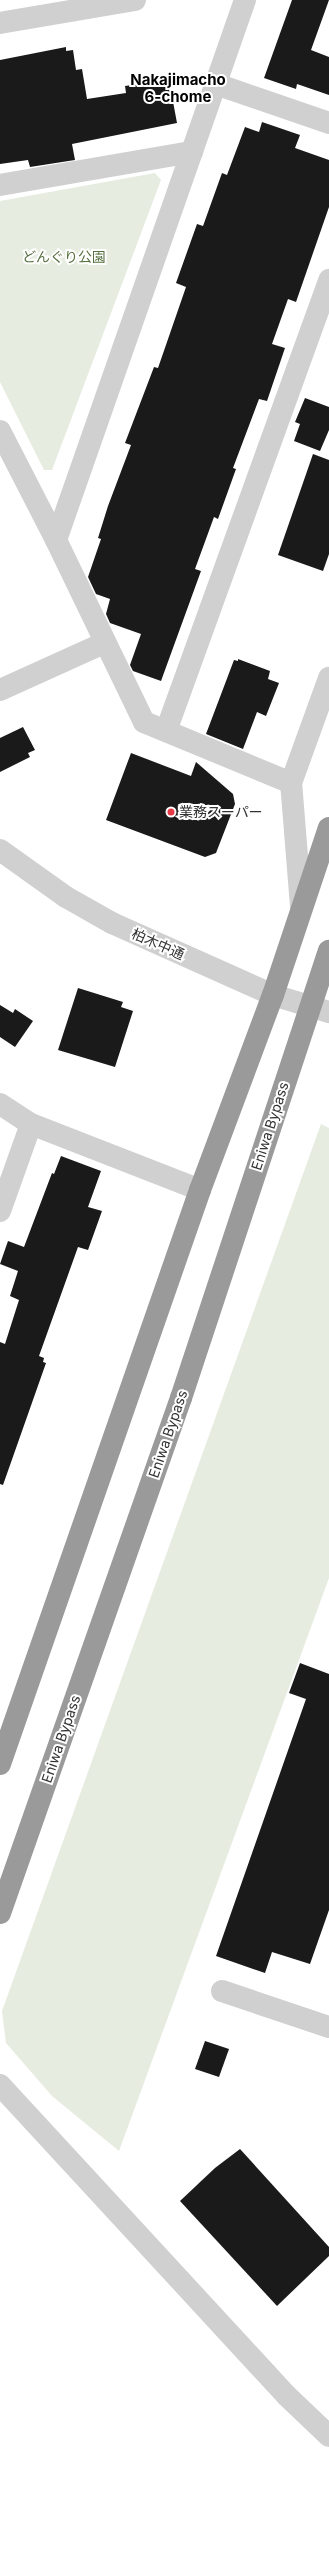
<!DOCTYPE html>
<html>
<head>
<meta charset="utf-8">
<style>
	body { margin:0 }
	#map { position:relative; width:329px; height:2574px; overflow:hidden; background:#fff; font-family:Inter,"Noto Sans JP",sans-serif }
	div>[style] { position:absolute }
	.green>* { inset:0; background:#e6ecdf }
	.building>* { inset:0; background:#1a1a1a }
	.minor>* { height:22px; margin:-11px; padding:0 11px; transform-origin:11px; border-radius:11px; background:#d0d0d0 }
	.highway>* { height:22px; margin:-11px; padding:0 11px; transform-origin:11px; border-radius:11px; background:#9a9a9a }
	.dots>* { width:11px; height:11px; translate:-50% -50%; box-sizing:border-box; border:2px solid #fff; border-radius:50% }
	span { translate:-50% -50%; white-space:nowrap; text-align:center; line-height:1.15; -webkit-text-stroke:4px #fff; paint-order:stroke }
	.park-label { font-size:14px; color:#56703f }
	.poi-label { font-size:14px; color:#333 }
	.left { translate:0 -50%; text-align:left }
	.street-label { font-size:14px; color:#333 }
	.neighbourhood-label { font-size:15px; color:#000; font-weight:700 }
</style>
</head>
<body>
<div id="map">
	<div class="green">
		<div style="clip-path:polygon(155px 173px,161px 180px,52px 470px,44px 470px,0 382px,0 201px)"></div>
		<div style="clip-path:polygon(321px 1124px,329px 1128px,329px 1578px,119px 2151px,52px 2096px,6px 2043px,2px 2011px)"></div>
	</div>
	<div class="building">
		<div style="clip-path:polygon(292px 0,329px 0,311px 50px,329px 57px,329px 95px,297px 84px,296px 89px,264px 78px)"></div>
		<div style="clip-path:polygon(66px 47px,66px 51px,73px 50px,76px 70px,82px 69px,87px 99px,126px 93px,125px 86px,169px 80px,177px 123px,72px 144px,75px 160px,30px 167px,28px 160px,0 164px,0 60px)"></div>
		<div style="clip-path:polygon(262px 122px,300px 135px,295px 148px,329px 160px,329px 207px,296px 302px,288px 299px,272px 344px,285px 348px,267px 401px,259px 399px,233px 468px,236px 469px,218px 519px,214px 517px,195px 569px,201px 571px,161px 681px,133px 671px,130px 665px,141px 634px,110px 623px,106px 614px,110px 599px,96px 594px,88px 577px,101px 539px,98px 538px,108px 506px,131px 445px,125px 443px,154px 367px,158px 368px,186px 287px,176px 283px,197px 224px,203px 226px,222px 173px,227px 175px,245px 127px,259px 132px)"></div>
		<div style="clip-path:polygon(305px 398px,329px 407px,329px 430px,320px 451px,294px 441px,300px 424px,295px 422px)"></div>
		<div style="clip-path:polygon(313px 454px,329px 460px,329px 554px,323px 571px,278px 555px)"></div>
		<div style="clip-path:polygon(238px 659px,270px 671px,268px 679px,279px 683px,266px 716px,257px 712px,243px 749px,206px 734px,234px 660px,238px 661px)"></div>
		<div style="clip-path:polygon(23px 727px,35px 750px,28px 753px,30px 757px,0 772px,0 738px)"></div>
		<div style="clip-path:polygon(131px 753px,191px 776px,196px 762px,233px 794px,235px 804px,216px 853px,205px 857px,106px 820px)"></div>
		<div style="clip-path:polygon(78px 988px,123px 1002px,121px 1007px,133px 1011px,115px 1067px,58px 1050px)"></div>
		<div style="clip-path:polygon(0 1005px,13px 1013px,15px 1009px,33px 1021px,15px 1047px,0 1037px)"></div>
		<div style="clip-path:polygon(61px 1156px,101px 1171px,88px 1207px,102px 1211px,88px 1250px,78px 1247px,39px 1356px,44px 1358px,43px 1362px,46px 1363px,3px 1485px,0 1484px,0 1342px,5px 1344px,19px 1300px,10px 1296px,18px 1271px,0 1264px,8px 1241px,24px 1247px,52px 1173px,54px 1174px)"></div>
		<div style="clip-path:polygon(300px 1663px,329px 1674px,329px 1910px,310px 1964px,272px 1952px,265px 1973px,216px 1956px,306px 1699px,289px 1693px)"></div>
		<div style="clip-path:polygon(205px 2041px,229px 2049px,219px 2077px,195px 2069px)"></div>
		<div style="clip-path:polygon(240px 2149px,329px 2247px,329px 2256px,277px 2306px,180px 2201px,215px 2168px)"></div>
	</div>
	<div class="minor">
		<div style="left:0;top:23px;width:137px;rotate:-9.7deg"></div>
		<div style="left:216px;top:84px;width:120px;rotate:19deg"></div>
		<div style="left:0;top:185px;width:195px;rotate:-9.8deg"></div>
		<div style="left:0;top:431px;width:123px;rotate:62.8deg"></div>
		<div style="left:56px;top:540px;width:202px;rotate:64.2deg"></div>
		<div style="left:144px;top:722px;width:159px;rotate:22.5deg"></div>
		<div style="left:56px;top:540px;width:572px;rotate:-70.71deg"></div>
		<div style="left:0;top:690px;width:114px;rotate:-24.3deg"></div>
		<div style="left:166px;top:731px;width:480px;rotate:-70.1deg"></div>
		<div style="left:0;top:850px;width:81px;rotate:35.5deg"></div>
		<div style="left:66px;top:897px;width:53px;rotate:29.5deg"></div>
		<div style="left:112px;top:923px;width:176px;rotate:24.1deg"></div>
		<div style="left:273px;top:995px;width:59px;rotate:16.9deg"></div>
		<div style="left:301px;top:906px;width:123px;rotate:-94.6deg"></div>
		<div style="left:291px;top:783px;width:112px;rotate:-70.1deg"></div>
		<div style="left:0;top:1104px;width:37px;rotate:33deg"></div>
		<div style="left:31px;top:1124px;width:181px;rotate:21.3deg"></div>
		<div style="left:0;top:1211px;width:92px;rotate:-70.4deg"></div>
		<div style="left:222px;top:1991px;width:113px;rotate:18.6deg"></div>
		<div style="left:0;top:2085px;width:423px;rotate:47.3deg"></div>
		<div style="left:287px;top:2396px;width:58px;rotate:43.6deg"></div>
	</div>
	<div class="highway">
		<div style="left:0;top:1764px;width:608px;rotate:-70.79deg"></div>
		<div style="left:200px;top:1190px;width:208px;rotate:-69.5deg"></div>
		<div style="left:273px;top:995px;width:176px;rotate:-71.5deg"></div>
		<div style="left:0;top:1913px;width:546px;rotate:-70.64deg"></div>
		<div style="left:181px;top:1398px;width:471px;rotate:-71.7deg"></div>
	</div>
	<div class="dots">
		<div style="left:171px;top:812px;background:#e63946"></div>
	</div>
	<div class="park-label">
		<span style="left:64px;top:257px">どんぐり公園</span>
	</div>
	<div class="poi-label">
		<span class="left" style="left:179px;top:812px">業務スーパー</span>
	</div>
	<div class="street-label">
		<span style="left:158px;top:944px;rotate:24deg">柏木中通</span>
		<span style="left:270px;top:1126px;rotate:-72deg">Eniwa Bypass</span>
		<span style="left:168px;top:1434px;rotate:-71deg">Eniwa Bypass</span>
		<span style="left:61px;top:1739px;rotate:-71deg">Eniwa Bypass</span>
	</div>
	<div class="neighbourhood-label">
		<span style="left:178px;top:88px">Nakajimacho<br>6-chome</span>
	</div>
</div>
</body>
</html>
